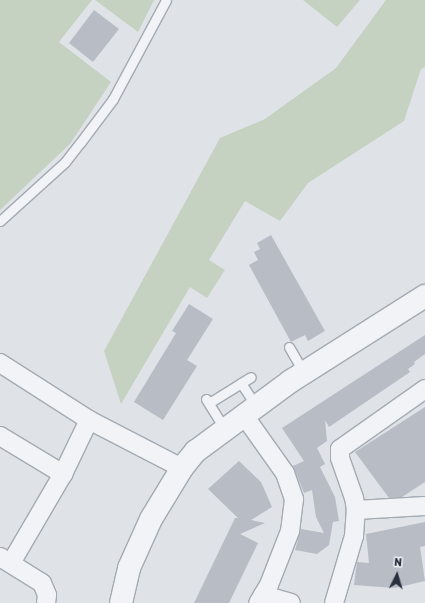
<!DOCTYPE html>
<html>
<head>
<meta charset="utf-8">
<style>
	body { margin:0 }
	#map { position:relative; width:425px; height:603px; overflow:hidden; background:#dfe3e8; font-family:Rubik,sans-serif }
	div>[style] { position:absolute }
	.green>* { inset:0; background:#c5d2c1 }
	.building>* { inset:0; background:#b7bcc5 }
	.roads { filter:drop-shadow(1px 0 #a4aab2) drop-shadow(-1px 0 #a4aab2) drop-shadow(0 1px #a4aab2) drop-shadow(0 -1px #a4aab2) }
	.service>* { height:9px; margin:-4.5px; padding:0 4.5px; transform-origin:4.5px; border-radius:4.5px; background:#f2f3f7 }
	.minor>* { height:18px; margin:-9px; padding:0 9px; transform-origin:9px; border-radius:9px; background:#f2f3f7 }
	.tertiary>* { height:22px; margin:-11px; padding:0 11px; transform-origin:11px; border-radius:11px; background:#f2f3f7 }
	span { translate:-50% -50%; white-space:nowrap; text-align:center; line-height:1.15; -webkit-text-stroke:3.5px #eff2f6; paint-order:stroke }
	.north { position:absolute; left:377px; top:555px; width:40px; height:40px; -webkit-text-stroke:3px #eff2f6; paint-order:stroke; rotate:5deg; font-size:11px; font-weight:700; line-height:16px; text-align:center; color:#28303f }
	.north::after { content:''; display:block; margin:auto; width:14px; height:18px; background:#28303f; clip-path:polygon(50% 0,100% 100%,50% 72%,0 100%) }
</style>
</head>
<body>
<div id="map">
	<div class="green">
		<div style="clip-path:polygon(0 0,92px 0,59px 42px,111px 82px,70px 144px,0 210px)"></div>
		<div style="clip-path:polygon(95px 0,154px 0,138px 32px)"></div>
		<div style="clip-path:polygon(303px 0,360px 0,337px 27px)"></div>
		<div style="clip-path:polygon(386px 0,425px 0,425px 67px,421px 69px,404px 121px,308px 183px,280px 221px,245px 201px,209px 260px,225px 270px,207px 298px,190px 287px,121px 404px,104px 351px,220px 138px,265px 119px,336px 68px)"></div>
	</div>
	<div class="building">
		<div style="clip-path:polygon(94px 10px,119px 29px,93px 62px,69px 43px)"></div>
		<div style="clip-path:polygon(271px 235px,325px 331px,308px 341px,305px 335px,291px 342px,249px 265px,258px 260px,254px 252px,260px 249px,257px 243px)"></div>
		<div style="clip-path:polygon(189px 304px,213px 319px,187px 360px,197px 366px,163px 420px,134px 402px,176px 333px,172px 331px)"></div>
		<div style="clip-path:polygon(425px 335px,425px 354px,414px 362px,415px 364px,408px 369px,410px 372px,329px 427px,325px 420px,327px 441px,317px 448px,325px 464px,320px 467px,335px 497px,339px 521px,333px 522px,329px 545px,317px 554px,295px 550px,301px 529px,324px 533px,316px 517px,312px 490px,304px 493px,293px 466px,304px 461px,282px 428px)"></div>
		<div style="clip-path:polygon(425px 407px,425px 482px,402px 497px,389px 498px,355px 452px)"></div>
		<div style="clip-path:polygon(239px 461px,261px 482px,272px 507px,251px 520px,265px 523px,240px 534px,258px 543px,229px 603px,194px 603px,235px 518px,238px 518px,208px 489px)"></div>
		<div style="clip-path:polygon(425px 522px,425px 546px,420px 547px,425px 581px,395px 588px,354px 585px,357px 562px,369px 563px,366px 534px)"></div>
	</div>
	<div class="roads">
		<div class="service">
			<div style="left:0;top:221px;width:88px;rotate:-42.2deg"></div>
			<div style="left:65px;top:162px;width:24px;rotate:-52deg"></div>
			<div style="left:80px;top:143px;width:55px;rotate:-53.1deg"></div>
			<div style="left:113px;top:99px;width:112px;rotate:-61.8deg"></div>
			<div style="left:289px;top:347px;width:30px;rotate:60deg"></div>
			<div style="left:241px;top:383px;width:27px;rotate:57deg"></div>
			<div style="left:206px;top:399px;width:34px;rotate:58deg"></div>
			<div style="left:209px;top:403px;width:49px;rotate:-31.8deg"></div>
		</div>
		<div class="minor">
			<div style="left:0;top:363px;width:106px;rotate:32.6deg"></div>
			<div style="left:89px;top:420px;width:105px;rotate:27.3deg"></div>
			<div style="left:243px;top:414px;width:72px;rotate:54.6deg"></div>
			<div style="left:285px;top:473px;width:28px;rotate:71deg"></div>
			<div style="left:294px;top:499px;width:32px;rotate:97deg"></div>
			<div style="left:290px;top:531px;width:58px;rotate:111.3deg"></div>
			<div style="left:269px;top:585px;width:21px;rotate:121deg"></div>
			<div style="left:0;top:436px;width:74px;rotate:31.1deg"></div>
			<div style="left:356px;top:510px;width:69px;rotate:-3.3deg"></div>
			<div style="left:0;top:557px;width:49px;rotate:31.8deg"></div>
			<div style="left:42px;top:583px;width:13px;rotate:67deg"></div>
			<div style="left:47px;top:595px;width:8px;rotate:97deg"></div>
			<div style="left:11px;top:563px;width:103px;rotate:-59.7deg"></div>
			<div style="left:63px;top:474px;width:60px;rotate:-64.3deg"></div>
			<div style="left:263px;top:595px;width:29px;rotate:16deg"></div>
			<div style="left:334px;top:603px;width:70px;rotate:-73.4deg"></div>
			<div style="left:354px;top:536px;width:26px;rotate:-86deg"></div>
			<div style="left:356px;top:510px;width:12px;rotate:-99deg"></div>
			<div style="left:354px;top:498px;width:42px;rotate:-109.3deg"></div>
			<div style="left:340px;top:458px;width:9px;rotate:-90deg"></div>
			<div style="left:340px;top:449px;width:104px;rotate:-35.2deg"></div>
		</div>
		<div class="tertiary">
			<div style="left:121px;top:603px;width:36px;rotate:-77deg"></div>
			<div style="left:129px;top:568px;width:54px;rotate:-65.8deg"></div>
			<div style="left:151px;top:519px;width:60px;rotate:-58.7deg"></div>
			<div style="left:182px;top:468px;width:22px;rotate:-51deg"></div>
			<div style="left:196px;top:451px;width:118px;rotate:-36.4deg"></div>
			<div style="left:291px;top:381px;width:159px;rotate:-32.4deg"></div>
		</div>
	</div>
	<div class="north">N</div>
</div>
</body>
</html>
